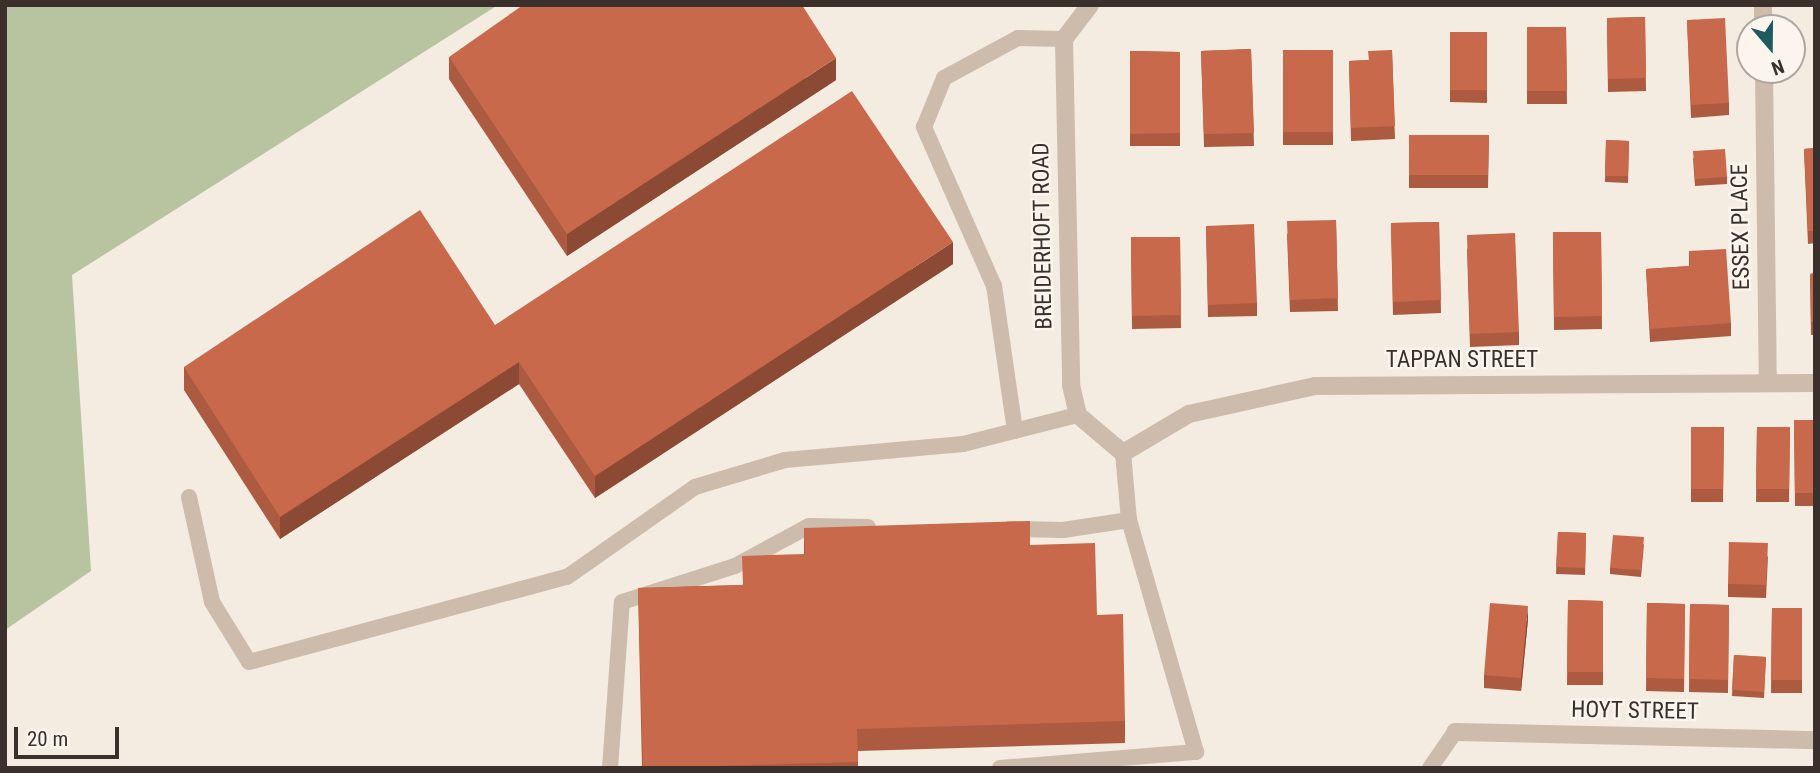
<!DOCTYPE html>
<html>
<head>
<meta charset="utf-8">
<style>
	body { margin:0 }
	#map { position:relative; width:1820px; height:773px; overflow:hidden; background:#f4ebe1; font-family:"Roboto Condensed",sans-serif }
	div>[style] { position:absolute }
	.green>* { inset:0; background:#b8c4a0 }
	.service>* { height:16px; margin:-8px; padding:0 8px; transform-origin:8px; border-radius:8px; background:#cdbbac }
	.minor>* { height:18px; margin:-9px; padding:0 9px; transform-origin:9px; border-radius:9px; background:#cdbbac }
	.wall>* { inset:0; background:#ac5a40 }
	.shaded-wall>* { inset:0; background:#8c4a34 }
	.building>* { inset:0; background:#c8694b }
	span { translate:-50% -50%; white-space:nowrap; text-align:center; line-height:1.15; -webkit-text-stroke:5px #fbf5ee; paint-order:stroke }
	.street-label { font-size:23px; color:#3b302b }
	.frame { position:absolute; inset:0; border:7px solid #3b302b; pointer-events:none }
	.north { position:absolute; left:1736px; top:14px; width:70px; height:70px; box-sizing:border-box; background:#fbf5ee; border:2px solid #aea6a0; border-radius:50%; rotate:160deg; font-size:19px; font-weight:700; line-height:28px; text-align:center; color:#3b302b }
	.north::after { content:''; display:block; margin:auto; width:24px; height:32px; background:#1f5a5e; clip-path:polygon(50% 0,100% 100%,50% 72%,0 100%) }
	.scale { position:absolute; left:14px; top:727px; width:105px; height:32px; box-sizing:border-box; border:4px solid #3b302b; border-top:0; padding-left:9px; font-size:21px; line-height:24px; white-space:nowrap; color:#3b302b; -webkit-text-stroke:5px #fbf5ee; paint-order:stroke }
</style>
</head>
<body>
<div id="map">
	<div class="green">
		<div style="clip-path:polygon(5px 5px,498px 5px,72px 275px,91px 571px,5px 630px)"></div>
	</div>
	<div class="service">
		<div style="left:1015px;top:431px;width:147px;rotate:-98.2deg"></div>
		<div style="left:994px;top:286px;width:174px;rotate:-113.8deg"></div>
		<div style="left:924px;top:127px;width:53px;rotate:-67.8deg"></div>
		<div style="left:944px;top:78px;width:84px;rotate:-28.4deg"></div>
		<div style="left:1018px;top:38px;width:46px;rotate:1.2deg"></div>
		<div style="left:189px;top:497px;width:107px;rotate:77.6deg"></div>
		<div style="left:212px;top:602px;width:70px;rotate:58.3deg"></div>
		<div style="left:249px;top:662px;width:329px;rotate:-15deg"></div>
		<div style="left:567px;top:577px;width:156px;rotate:-35.1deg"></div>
		<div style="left:695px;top:487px;width:94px;rotate:-16.7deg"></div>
		<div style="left:785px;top:460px;width:179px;rotate:-5.1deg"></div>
		<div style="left:963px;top:444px;width:119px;rotate:-14.2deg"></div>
		<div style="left:1010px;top:529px;width:53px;rotate:1.1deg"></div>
		<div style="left:1063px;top:530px;width:67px;rotate:-8.6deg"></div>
		<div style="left:610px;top:768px;width:166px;rotate:-85.9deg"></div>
		<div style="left:622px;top:602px;width:119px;rotate:-17.7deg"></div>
		<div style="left:735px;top:566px;width:84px;rotate:-28.4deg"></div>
		<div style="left:809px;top:526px;width:59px;rotate:1deg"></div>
		<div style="left:1000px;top:768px;width:197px;rotate:-4.7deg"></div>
		<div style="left:1196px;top:752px;width:241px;rotate:-106.1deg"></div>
		<div style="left:1129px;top:520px;width:67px;rotate:-95.1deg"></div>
		<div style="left:1430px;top:768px;width:44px;rotate:-55.2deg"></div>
	</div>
	<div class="minor">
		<div style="left:1090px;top:5px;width:43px;rotate:127.4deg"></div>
		<div style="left:1064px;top:39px;width:346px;rotate:88.8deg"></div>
		<div style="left:1071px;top:385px;width:31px;rotate:77deg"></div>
		<div style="left:1078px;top:415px;width:59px;rotate:40.2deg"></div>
		<div style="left:1123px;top:453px;width:77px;rotate:-30.6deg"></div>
		<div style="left:1189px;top:414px;width:129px;rotate:-12.5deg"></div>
		<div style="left:1315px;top:386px;width:500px;rotate:-0.34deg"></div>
		<div style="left:1763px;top:5px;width:23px;rotate:90deg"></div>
		<div style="left:1764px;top:70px;width:313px;rotate:89.3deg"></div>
		<div style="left:1455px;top:732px;width:360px;rotate:1.3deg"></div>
	</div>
	<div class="wall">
		<div style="clip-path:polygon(1645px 17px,1646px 91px,1608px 92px,1607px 18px)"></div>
		<div style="clip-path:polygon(1687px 20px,1729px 103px,1729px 115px,1691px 118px)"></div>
		<div style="clip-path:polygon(1527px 27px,1566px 27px,1567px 104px,1527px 104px)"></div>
		<div style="clip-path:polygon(1450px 32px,1487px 32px,1487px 103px,1450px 102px)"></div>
		<div style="clip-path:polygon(1251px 49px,1254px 146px,1204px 147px,1201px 51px)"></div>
		<div style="clip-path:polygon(1283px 50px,1333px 50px,1333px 145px,1283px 145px)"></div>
		<div style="clip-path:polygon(1392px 50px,1395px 139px,1351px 141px,1349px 61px,1368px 60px)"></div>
		<div style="clip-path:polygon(1130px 51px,1180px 52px,1180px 146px,1130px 146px)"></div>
		<div style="clip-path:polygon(449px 57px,836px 80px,567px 256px,449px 79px)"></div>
		<div style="clip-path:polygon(1409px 135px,1489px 135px,1488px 188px,1409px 188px)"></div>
		<div style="clip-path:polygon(1606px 140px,1629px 141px,1628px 183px,1605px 182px)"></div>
		<div style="clip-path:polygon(1815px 148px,1815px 243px,1808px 244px,1804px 149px)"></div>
		<div style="clip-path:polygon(1693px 158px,1727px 177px,1727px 184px,1695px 186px)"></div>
		<div style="clip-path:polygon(1336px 220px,1338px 311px,1290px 312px,1287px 234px)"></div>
		<div style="clip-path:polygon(1439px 222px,1441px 313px,1393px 315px,1391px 223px)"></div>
		<div style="clip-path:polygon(1206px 226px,1257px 303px,1257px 316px,1208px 317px)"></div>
		<div style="clip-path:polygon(1553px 232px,1601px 232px,1602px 329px,1554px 330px)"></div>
		<div style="clip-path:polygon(1131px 237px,1180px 237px,1181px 328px,1132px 329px)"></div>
		<div style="clip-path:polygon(1467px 248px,1519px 332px,1519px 345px,1470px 347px)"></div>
		<div style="clip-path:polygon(1689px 251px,1731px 323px,1731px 336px,1650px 342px,1646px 269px,1689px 266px)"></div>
		<div style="clip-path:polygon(953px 264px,595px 498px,519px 384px,280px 539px,184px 390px,184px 367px)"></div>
		<div style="clip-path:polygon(1815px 273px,1815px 335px,1811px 335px,1810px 274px)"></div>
		<div style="clip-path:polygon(1794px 420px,1815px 420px,1815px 506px,1795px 506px)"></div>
		<div style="clip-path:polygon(1691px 427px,1724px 427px,1723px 502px,1691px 502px)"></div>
		<div style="clip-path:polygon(1757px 427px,1790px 427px,1789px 502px,1756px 502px)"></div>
		<div style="clip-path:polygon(804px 528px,1030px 545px,1097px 615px,1125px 721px,1125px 743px,858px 751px,858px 768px,642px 768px,638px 588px,742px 585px,804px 554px)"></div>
		<div style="clip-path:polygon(1558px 532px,1586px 533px,1585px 575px,1556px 574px)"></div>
		<div style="clip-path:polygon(1644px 544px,1641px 577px,1610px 574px,1610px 568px)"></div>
		<div style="clip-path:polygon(1768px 556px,1766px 598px,1728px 597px,1728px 584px)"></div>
		<div style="clip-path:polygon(1568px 600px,1603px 601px,1603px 685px,1567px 685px)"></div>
		<div style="clip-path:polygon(1647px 603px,1685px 604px,1684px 692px,1646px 691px)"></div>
		<div style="clip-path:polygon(1690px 604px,1729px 605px,1728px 693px,1689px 692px)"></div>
		<div style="clip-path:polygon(1772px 608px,1802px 608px,1802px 693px,1771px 693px)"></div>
		<div style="clip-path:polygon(1528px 619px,1521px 691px,1484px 688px,1484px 675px)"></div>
		<div style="clip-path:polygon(1734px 655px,1766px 657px,1764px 698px,1732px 696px)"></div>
	</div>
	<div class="shaded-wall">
		<div style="clip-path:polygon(836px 58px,836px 80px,567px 256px,567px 234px)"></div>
		<div style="clip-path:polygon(953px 242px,953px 264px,595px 498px,595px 476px)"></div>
		<div style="clip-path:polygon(519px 362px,519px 384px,280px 539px,280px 517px)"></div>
		<div style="clip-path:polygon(1528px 606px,1528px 619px,1521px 691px,1521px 678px)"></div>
	</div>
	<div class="building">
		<div style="clip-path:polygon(523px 5px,802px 5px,836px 58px,567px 234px,449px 57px)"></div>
		<div style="clip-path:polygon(1645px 17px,1646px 78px,1608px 79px,1607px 18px)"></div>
		<div style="clip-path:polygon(1725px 18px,1729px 103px,1691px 105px,1687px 20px)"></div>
		<div style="clip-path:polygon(1527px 27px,1566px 27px,1567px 91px,1527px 91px)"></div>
		<div style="clip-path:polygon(1450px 32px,1487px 32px,1487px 90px,1450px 90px)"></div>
		<div style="clip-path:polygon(1813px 42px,1815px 42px,1815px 115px)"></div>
		<div style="clip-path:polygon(1251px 49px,1254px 133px,1204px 134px,1201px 51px)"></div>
		<div style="clip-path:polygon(1283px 50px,1333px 50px,1333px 132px,1283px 132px)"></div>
		<div style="clip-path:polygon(1392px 50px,1395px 126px,1351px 128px,1349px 61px,1369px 60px,1368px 51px)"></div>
		<div style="clip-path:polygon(1130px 51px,1180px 52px,1180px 133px,1130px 134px)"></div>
		<div style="clip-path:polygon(852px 91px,953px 242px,595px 476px,519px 362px,280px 517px,184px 367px,420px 210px,495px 325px)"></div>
		<div style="clip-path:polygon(1409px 135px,1489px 135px,1488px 175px,1409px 175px)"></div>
		<div style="clip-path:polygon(1606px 140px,1629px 141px,1628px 176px,1605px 176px)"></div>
		<div style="clip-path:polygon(1815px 148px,1815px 231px,1808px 231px,1804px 149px)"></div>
		<div style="clip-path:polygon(1725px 149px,1727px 177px,1695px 179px,1693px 151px)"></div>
		<div style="clip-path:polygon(1336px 220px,1338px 298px,1290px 300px,1287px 221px)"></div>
		<div style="clip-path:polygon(1439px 222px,1441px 300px,1393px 302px,1391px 223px)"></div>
		<div style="clip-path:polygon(1254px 224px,1257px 303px,1208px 305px,1206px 226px)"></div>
		<div style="clip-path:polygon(1553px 232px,1601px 232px,1602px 316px,1554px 317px)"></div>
		<div style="clip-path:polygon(1515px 233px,1519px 332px,1470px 334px,1467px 235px)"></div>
		<div style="clip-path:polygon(1131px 237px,1180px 237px,1181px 315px,1132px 316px)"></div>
		<div style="clip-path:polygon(1726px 249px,1731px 323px,1650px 329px,1646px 269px,1690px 266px,1689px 251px)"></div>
		<div style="clip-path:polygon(1815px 273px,1815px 322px,1811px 322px,1810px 274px)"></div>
		<div style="clip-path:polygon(1794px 420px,1815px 420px,1815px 493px,1795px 493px)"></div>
		<div style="clip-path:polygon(1691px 427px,1724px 427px,1723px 489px,1691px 489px)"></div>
		<div style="clip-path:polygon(1757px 427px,1790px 427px,1789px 489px,1756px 489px)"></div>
		<div style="clip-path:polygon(1030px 521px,1030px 545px,1095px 543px,1097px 615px,1123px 614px,1125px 721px,857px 729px,858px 762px,643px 768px,638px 588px,743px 585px,742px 556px,805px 554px,804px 528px)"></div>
		<div style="clip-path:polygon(1558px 532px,1586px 533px,1585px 568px,1556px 567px)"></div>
		<div style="clip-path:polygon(1613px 535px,1644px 537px,1641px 570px,1610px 568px)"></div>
		<div style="clip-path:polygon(1729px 542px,1768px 543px,1766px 585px,1728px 584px)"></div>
		<div style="clip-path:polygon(1568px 600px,1603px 601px,1603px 672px,1567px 672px)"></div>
		<div style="clip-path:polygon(1490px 603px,1528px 606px,1521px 678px,1484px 675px)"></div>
		<div style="clip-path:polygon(1647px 603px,1685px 604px,1684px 679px,1646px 678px)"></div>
		<div style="clip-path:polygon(1690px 604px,1729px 605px,1728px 680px,1689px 679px)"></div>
		<div style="clip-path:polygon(1772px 608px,1802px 608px,1802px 680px,1771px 680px)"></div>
		<div style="clip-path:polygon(1734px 655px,1766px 657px,1764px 692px,1732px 690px)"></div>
	</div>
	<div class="street-label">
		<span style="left:1741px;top:227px;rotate:-91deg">ESSEX PLACE</span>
		<span style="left:1043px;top:236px;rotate:-91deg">BREIDERHOFT ROAD</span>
		<span style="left:1462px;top:360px">TAPPAN STREET</span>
		<span style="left:1635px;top:711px;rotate:1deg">HOYT STREET</span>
	</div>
	<div class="frame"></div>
	<div class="north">N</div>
	<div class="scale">20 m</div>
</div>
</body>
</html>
